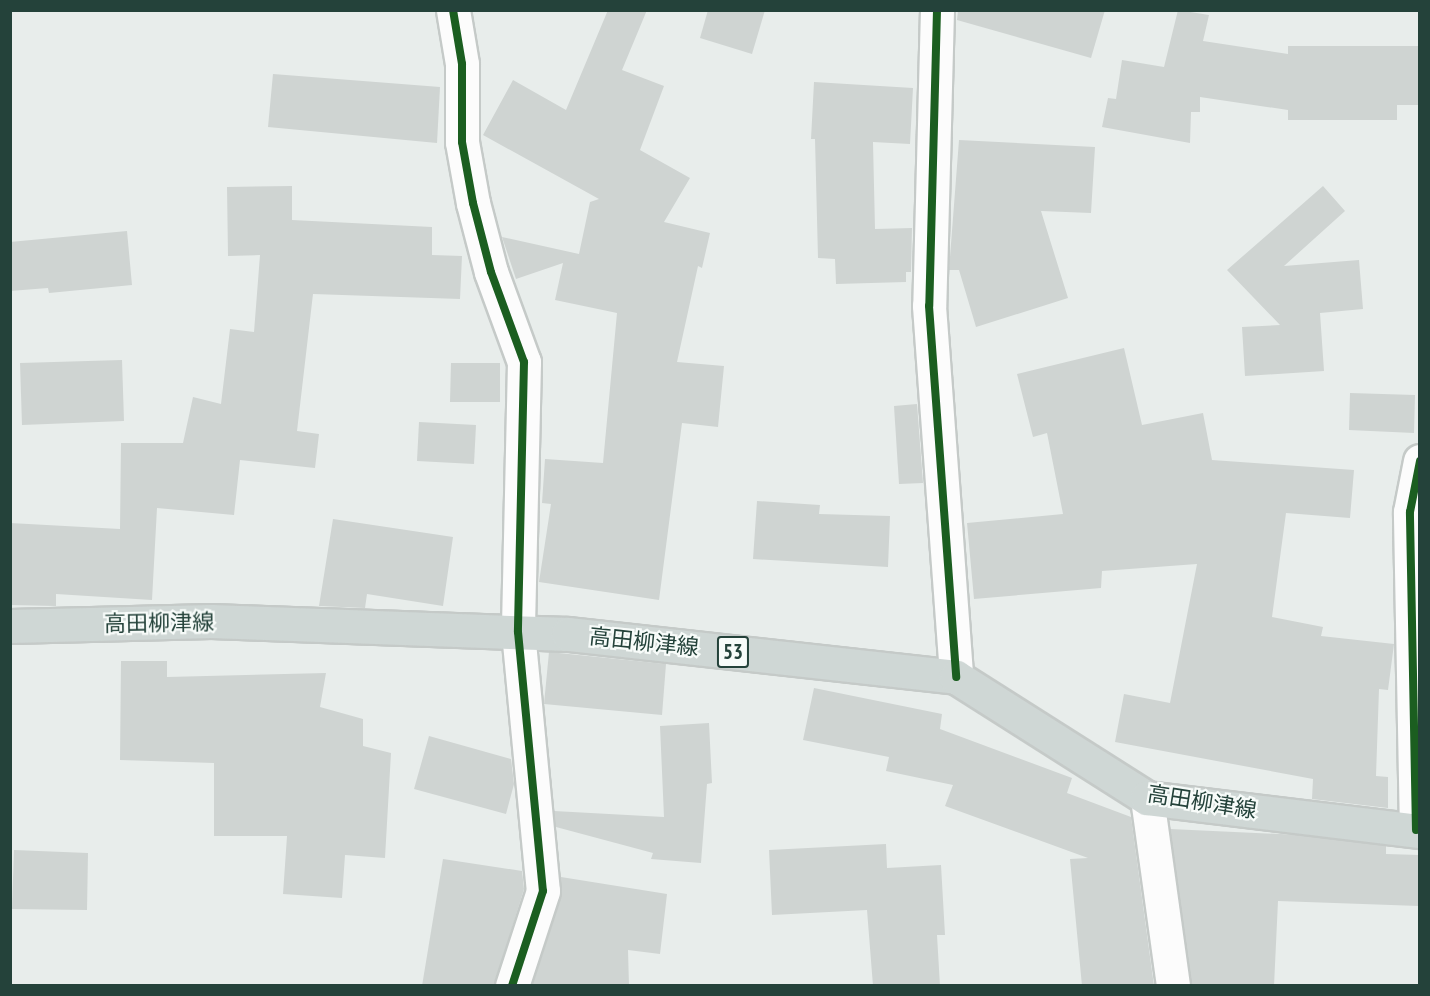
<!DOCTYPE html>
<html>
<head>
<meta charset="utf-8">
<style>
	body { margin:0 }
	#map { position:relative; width:1430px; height:996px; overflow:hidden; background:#e8edeb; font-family:"PT Sans Narrow","Noto Sans JP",sans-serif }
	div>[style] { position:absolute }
	.building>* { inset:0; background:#cfd4d2 }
	.roads { filter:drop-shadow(2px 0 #c5cac8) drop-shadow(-2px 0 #c5cac8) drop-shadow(0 2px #c5cac8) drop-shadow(0 -2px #c5cac8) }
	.minor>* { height:33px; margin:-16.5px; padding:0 16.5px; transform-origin:16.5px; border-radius:16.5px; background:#fcfcfc }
	.major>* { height:33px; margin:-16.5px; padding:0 16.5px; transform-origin:16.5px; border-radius:16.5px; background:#cfd7d5 }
	.cycleway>* { height:8px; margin:-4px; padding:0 4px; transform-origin:4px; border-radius:4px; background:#1b5e20 }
	span { translate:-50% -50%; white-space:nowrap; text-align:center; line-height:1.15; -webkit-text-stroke:4.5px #f7fbf9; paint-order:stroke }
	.shield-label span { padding:2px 4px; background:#f7fbf9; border:2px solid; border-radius:4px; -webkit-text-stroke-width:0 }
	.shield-label { font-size:21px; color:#24423a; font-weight:700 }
	.street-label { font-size:22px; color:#24423a }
	.frame { position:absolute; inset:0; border:12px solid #24423a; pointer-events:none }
</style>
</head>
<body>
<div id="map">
	<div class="building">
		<div style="clip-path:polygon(608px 10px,647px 10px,622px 70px,664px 86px,640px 150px,690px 178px,664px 222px,710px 233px,702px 268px,698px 266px,677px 362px,724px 366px,718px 427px,682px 423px,659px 600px,539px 582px,551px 504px,542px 503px,545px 459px,603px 463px,617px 313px,555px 300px,563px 263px,516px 279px,502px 237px,579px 254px,590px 202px,599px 199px,483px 135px,513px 80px,566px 110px)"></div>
		<div style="clip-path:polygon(708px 10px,765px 10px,752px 54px,700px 38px)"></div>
		<div style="clip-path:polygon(958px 10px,1105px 10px,1091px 58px,957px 20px)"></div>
		<div style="clip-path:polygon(1178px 10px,1209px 15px,1203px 41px,1288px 54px,1288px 46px,1419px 46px,1419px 105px,1397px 105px,1397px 120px,1288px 120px,1288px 110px,1200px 97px,1200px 112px,1191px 112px,1190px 143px,1102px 127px,1108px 98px,1116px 99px,1122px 60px,1164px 67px)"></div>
		<div style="clip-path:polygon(273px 74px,440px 87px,437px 143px,268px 127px)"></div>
		<div style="clip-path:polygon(814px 82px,913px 88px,910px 144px,873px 142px,875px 229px,912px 228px,911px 272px,906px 272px,906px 282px,836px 284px,835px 259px,818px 258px,815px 139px,811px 139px)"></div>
		<div style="clip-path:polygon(959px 140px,1095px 147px,1091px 213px,1041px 211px,1068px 298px,976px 327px,959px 270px,949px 270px)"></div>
		<div style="clip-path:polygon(292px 186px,292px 220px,432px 227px,432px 255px,462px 256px,460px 299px,313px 294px,297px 431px,319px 434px,315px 468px,240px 460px,234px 515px,157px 508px,152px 600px,56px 594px,56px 606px,10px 605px,10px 523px,120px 529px,121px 443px,183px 443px,193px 397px,221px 404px,230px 329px,254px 332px,260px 255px,228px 256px,227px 187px)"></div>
		<div style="clip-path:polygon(1323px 186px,1345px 211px,1284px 266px,1359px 260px,1363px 309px,1320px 313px,1324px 371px,1245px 376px,1242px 327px,1280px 325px,1227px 270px)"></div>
		<div style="clip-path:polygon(127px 231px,132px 285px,49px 293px,48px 288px,10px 291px,10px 242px)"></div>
		<div style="clip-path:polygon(1124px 348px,1142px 425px,1203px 413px,1212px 460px,1354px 470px,1350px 518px,1286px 513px,1272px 617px,1323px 627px,1321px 636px,1394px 644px,1388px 690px,1379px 689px,1376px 776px,1388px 777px,1388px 808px,1312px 799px,1313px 779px,1115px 742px,1124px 694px,1170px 703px,1197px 564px,1102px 571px,1101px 588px,974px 599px,967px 523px,1063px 514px,1047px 433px,1033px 437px,1017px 374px)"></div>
		<div style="clip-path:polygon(122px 360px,124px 421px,22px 425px,20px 363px)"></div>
		<div style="clip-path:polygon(451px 363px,500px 363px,500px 402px,450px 402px)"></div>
		<div style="clip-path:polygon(1350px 393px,1415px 395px,1414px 433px,1349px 430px)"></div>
		<div style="clip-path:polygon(917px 404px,923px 483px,899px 484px,894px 406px)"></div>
		<div style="clip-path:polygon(419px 422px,476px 425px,474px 464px,417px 461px)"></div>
		<div style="clip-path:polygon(757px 501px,820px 505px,819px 514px,890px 516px,888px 567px,753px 559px)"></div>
		<div style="clip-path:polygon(333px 519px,453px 537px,443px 606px,367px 594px,365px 608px,319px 606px)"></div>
		<div style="clip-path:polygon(549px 652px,666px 664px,662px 715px,544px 704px)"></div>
		<div style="clip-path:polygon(121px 661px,167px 661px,167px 677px,326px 673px,320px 707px,363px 719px,363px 746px,391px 753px,385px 858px,345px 855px,342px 898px,283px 894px,287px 836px,214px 836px,214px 763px,120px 760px)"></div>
		<div style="clip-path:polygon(814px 688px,942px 714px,940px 729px,1072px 778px,1067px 793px,1131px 817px,1154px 986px,1082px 986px,1070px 859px,1088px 858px,945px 806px,953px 785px,886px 771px,889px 757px,803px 740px)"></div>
		<div style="clip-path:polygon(709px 723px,712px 783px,707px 784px,701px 863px,651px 859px,653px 853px,556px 827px,554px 811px,664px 817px,660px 726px)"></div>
		<div style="clip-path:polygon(429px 736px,511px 759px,514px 784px,506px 814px,414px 789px)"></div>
		<div style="clip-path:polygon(1170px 829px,1301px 835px,1386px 846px,1386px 854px,1419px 855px,1419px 906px,1278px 901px,1274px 986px,1191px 985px)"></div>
		<div style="clip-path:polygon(886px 844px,887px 868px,941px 865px,945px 935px,937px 935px,940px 986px,873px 986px,867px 910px,772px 915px,769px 850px)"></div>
		<div style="clip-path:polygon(14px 850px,88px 853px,87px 910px,12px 909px)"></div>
		<div style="clip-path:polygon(443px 859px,522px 871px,524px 889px,494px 986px,422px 986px)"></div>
		<div style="clip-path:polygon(561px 877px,667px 894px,660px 954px,628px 950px,629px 986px,532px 986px,561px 897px)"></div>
	</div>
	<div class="roads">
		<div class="minor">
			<div style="left:453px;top:10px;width:55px;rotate:80.5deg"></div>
			<div style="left:462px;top:64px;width:78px;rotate:90deg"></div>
			<div style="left:462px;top:142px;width:62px;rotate:79.8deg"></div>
			<div style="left:473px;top:203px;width:71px;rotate:75.4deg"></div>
			<div style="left:491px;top:272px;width:96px;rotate:69.9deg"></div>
			<div style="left:524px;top:362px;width:270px;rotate:91.3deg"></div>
			<div style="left:518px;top:632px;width:260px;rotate:84.5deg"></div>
			<div style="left:543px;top:891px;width:100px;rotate:108.1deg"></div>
			<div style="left:937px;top:10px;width:296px;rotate:91.5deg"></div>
			<div style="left:929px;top:306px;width:372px;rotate:85.8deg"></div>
			<div style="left:1147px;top:798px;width:190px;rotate:82.1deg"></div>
			<div style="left:1416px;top:830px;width:318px;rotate:-91.1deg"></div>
			<div style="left:1410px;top:512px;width:52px;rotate:-78.9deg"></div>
		</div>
		<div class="major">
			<div style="left:10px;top:626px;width:201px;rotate:-1.4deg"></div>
			<div style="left:211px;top:621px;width:357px;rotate:2.1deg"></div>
			<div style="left:568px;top:634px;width:390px;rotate:6.3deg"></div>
			<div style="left:956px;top:677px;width:226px;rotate:32.4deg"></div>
			<div style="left:1147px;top:798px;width:275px;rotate:6.9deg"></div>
		</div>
	</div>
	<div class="cycleway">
		<div style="left:453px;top:10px;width:55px;rotate:80.5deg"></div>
		<div style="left:462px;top:64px;width:78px;rotate:90deg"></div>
		<div style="left:462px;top:142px;width:62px;rotate:79.8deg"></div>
		<div style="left:473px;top:203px;width:71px;rotate:75.4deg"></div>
		<div style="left:491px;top:272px;width:96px;rotate:69.9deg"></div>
		<div style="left:524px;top:362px;width:270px;rotate:91.3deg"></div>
		<div style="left:518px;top:632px;width:260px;rotate:84.5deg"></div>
		<div style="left:543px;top:891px;width:100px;rotate:108.1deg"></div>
		<div style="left:937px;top:10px;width:296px;rotate:91.5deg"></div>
		<div style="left:929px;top:306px;width:372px;rotate:85.8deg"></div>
		<div style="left:1416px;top:830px;width:318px;rotate:-91.1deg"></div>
		<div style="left:1410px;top:512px;width:52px;rotate:-78.9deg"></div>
	</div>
	<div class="shield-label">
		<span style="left:733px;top:652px">53</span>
	</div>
	<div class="street-label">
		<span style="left:159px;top:623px;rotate:-1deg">高田柳津線</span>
		<span style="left:644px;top:642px;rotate:6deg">高田柳津線</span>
		<span style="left:1202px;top:802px;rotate:9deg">高田柳津線</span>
	</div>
	<div class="frame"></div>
</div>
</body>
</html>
